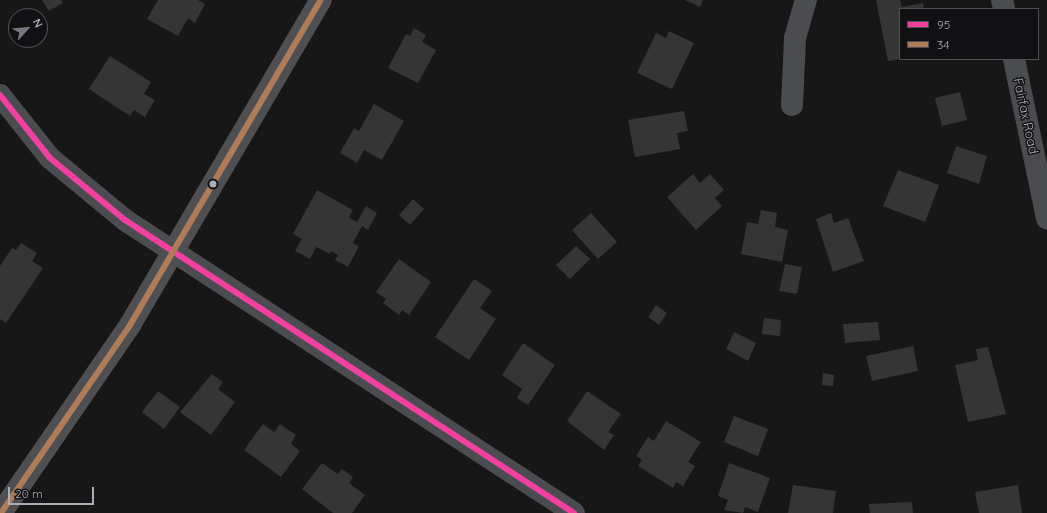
<!DOCTYPE html>
<html>
<head>
<meta charset="utf-8">
<style>
	body { margin:0 }
	#map { position:relative; width:1047px; height:513px; overflow:hidden; background:#171717; font-family:Quicksand,sans-serif }
	div>[style] { position:absolute }
	.building>* { inset:0; background:#353536 }
	.minor>* { height:22px; margin:-11px; padding:0 11px; transform-origin:11px; border-radius:11px; background:#4b4c50 }
	.major>* { height:22px; margin:-11px; padding:0 11px; transform-origin:11px; border-radius:11px; background:#4d4f52 }
	.bus-1>* { height:6px; margin:-3px; padding:0 3px; transform-origin:3px; border-radius:3px; background:#f240a1 }
	.bus-2>* { height:6px; margin:-3px; padding:0 3px; transform-origin:3px; border-radius:3px; background:#b07c57 }
	.dots>* { width:11px; height:11px; translate:-50% -50%; box-sizing:border-box; border:2px solid #111113; border-radius:50% }
	span { translate:-50% -50%; white-space:nowrap; text-align:center; line-height:1.15; -webkit-text-stroke:3px #111113; paint-order:stroke }
	.street-label { font-size:13px; color:#a8adb8 }
	.legend { position:absolute; left:899px; top:8px; width:140px; height:52px; box-sizing:border-box; background:#111113; border:1px solid #4d4f55; margin:0; padding:5px 7px; list-style:none; font-size:12px; color:#a8adb8 }
	.legend li { display:flex; align-items:center; gap:8px; height:20px }
	.legend b { width:20px; border:1px solid #4d4f55 }
	.north { position:absolute; left:8px; top:8px; width:40px; height:40px; box-sizing:border-box; background:#111113; border:1px solid #4d4f55; border-radius:50%; rotate:63deg; font-size:11px; font-weight:700; line-height:16px; text-align:center; color:#a8adb8 }
	.north::after { content:''; display:block; margin:auto; width:14px; height:18px; background:#757880; clip-path:polygon(50% 0,100% 100%,50% 72%,0 100%) }
	.scale { position:absolute; left:8px; top:487px; width:86px; height:18px; box-sizing:border-box; border:2px solid #a8adb8; border-top:0; padding-left:5px; font-size:12px; line-height:14px; white-space:nowrap; color:#a8adb8; -webkit-text-stroke:3px #111113; paint-order:stroke }
</style>
</head>
<body>
<div id="map">
	<div class="building">
		<div style="clip-path:polygon(42px 0,61px 0,63px 3px,49px 11px)"></div>
		<div style="clip-path:polygon(158px 0,198px 0,205px 4px,195px 23px,188px 18px,178px 36px,147px 19px)"></div>
		<div style="clip-path:polygon(685px 0,703px 0,700px 7px)"></div>
		<div style="clip-path:polygon(876px 0,900px 0,902px 7px,923px 3px,924px 9px,900px 9px,900px 59px,888px 61px)"></div>
		<div style="clip-path:polygon(414px 28px,426px 35px,422px 42px,436px 50px,418px 83px,388px 68px,406px 34px,410px 36px)"></div>
		<div style="clip-path:polygon(669px 31px,694px 43px,672px 89px,637px 73px,656px 33px,666px 38px)"></div>
		<div style="clip-path:polygon(110px 56px,151px 82px,144px 94px,155px 100px,145px 117px,134px 110px,130px 116px,89px 89px)"></div>
		<div style="clip-path:polygon(960px 92px,967px 120px,942px 126px,935px 98px)"></div>
		<div style="clip-path:polygon(374px 104px,404px 121px,382px 160px,364px 150px,357px 163px,340px 153px,354px 128px,359px 131px)"></div>
		<div style="clip-path:polygon(684px 111px,688px 131px,677px 133px,680px 149px,635px 157px,628px 120px)"></div>
		<div style="clip-path:polygon(956px 146px,987px 156px,979px 184px,947px 173px)"></div>
		<div style="clip-path:polygon(898px 170px,939px 185px,925px 222px,883px 206px)"></div>
		<div style="clip-path:polygon(693px 174px,700px 183px,710px 174px,724px 190px,715px 198px,722px 206px,696px 230px,667px 197px)"></div>
		<div style="clip-path:polygon(317px 190px,353px 210px,349px 218px,357px 222px,366px 206px,377px 213px,368px 230px,362px 226px,353px 243px,359px 246px,348px 267px,335px 260px,338px 255px,331px 251px,330px 254px,316px 247px,310px 259px,295px 251px,302px 239px,293px 234px)"></div>
		<div style="clip-path:polygon(413px 199px,424px 209px,410px 225px,399px 215px)"></div>
		<div style="clip-path:polygon(761px 210px,777px 213px,775px 227px,788px 230px,782px 262px,741px 254px,747px 222px,758px 224px)"></div>
		<div style="clip-path:polygon(591px 213px,617px 242px,598px 259px,572px 230px)"></div>
		<div style="clip-path:polygon(831px 213px,834px 223px,848px 218px,864px 261px,833px 272px,816px 219px)"></div>
		<div style="clip-path:polygon(21px 243px,37px 253px,32px 261px,43px 268px,6px 323px,0 319px,0 266px,12px 248px,16px 250px)"></div>
		<div style="clip-path:polygon(576px 246px,590px 259px,570px 279px,556px 265px)"></div>
		<div style="clip-path:polygon(399px 259px,431px 282px,409px 315px,402px 310px,399px 315px,383px 303px,386px 299px,376px 292px)"></div>
		<div style="clip-path:polygon(785px 264px,802px 267px,797px 294px,779px 291px)"></div>
		<div style="clip-path:polygon(474px 279px,492px 291px,480px 308px,496px 319px,469px 360px,435px 337px)"></div>
		<div style="clip-path:polygon(656px 305px,667px 313px,659px 325px,648px 317px)"></div>
		<div style="clip-path:polygon(764px 318px,781px 320px,780px 336px,762px 334px)"></div>
		<div style="clip-path:polygon(878px 322px,880px 340px,845px 343px,843px 324px)"></div>
		<div style="clip-path:polygon(734px 332px,756px 343px,748px 361px,726px 349px)"></div>
		<div style="clip-path:polygon(523px 343px,555px 365px,528px 405px,517px 398px,522px 389px,502px 375px)"></div>
		<div style="clip-path:polygon(913px 346px,918px 371px,872px 381px,866px 356px)"></div>
		<div style="clip-path:polygon(988px 347px,1006px 414px,968px 422px,955px 365px,978px 360px,976px 349px)"></div>
		<div style="clip-path:polygon(823px 373px,834px 375px,833px 386px,822px 385px)"></div>
		<div style="clip-path:polygon(212px 374px,223px 382px,218px 389px,235px 402px,211px 435px,180px 412px)"></div>
		<div style="clip-path:polygon(158px 391px,180px 407px,164px 429px,142px 412px)"></div>
		<div style="clip-path:polygon(587px 391px,621px 414px,608px 432px,614px 435px,604px 450px,567px 421px)"></div>
		<div style="clip-path:polygon(734px 416px,768px 429px,758px 456px,724px 442px)"></div>
		<div style="clip-path:polygon(666px 421px,701px 442px,688px 462px,695px 466px,683px 486px,676px 482px,673px 488px,638px 466px,642px 460px,636px 456px,648px 437px,654px 441px)"></div>
		<div style="clip-path:polygon(263px 424px,274px 432px,280px 424px,296px 435px,291px 444px,300px 451px,281px 477px,244px 450px)"></div>
		<div style="clip-path:polygon(322px 463px,338px 474px,342px 469px,353px 477px,349px 483px,365px 495px,352px 513px,333px 513px,302px 489px)"></div>
		<div style="clip-path:polygon(729px 463px,770px 478px,758px 512px,745px 507px,743px 513px,724px 510px,728px 500px,718px 496px)"></div>
		<div style="clip-path:polygon(793px 485px,836px 491px,833px 513px,788px 513px)"></div>
		<div style="clip-path:polygon(1018px 485px,1022px 513px,979px 513px,975px 492px)"></div>
		<div style="clip-path:polygon(912px 502px,913px 513px,870px 513px,869px 504px)"></div>
	</div>
	<div class="minor">
		<div style="left:1002px;top:0;width:9px;rotate:77deg"></div>
		<div style="left:1014px;top:59px;width:163px;rotate:78.3deg"></div>
		<div style="left:0;top:95px;width:80px;rotate:51.6deg"></div>
		<div style="left:50px;top:158px;width:97px;rotate:39.6deg"></div>
		<div style="left:125px;top:220px;width:536px;rotate:33.13deg"></div>
		<div style="left:792px;top:105px;width:67px;rotate:-87.4deg"></div>
		<div style="left:795px;top:38px;width:40px;rotate:-74deg"></div>
	</div>
	<div class="major">
		<div style="left:1px;top:513px;width:228px;rotate:-55.5deg"></div>
		<div style="left:130px;top:325px;width:377px;rotate:-59.6deg"></div>
	</div>
	<div class="bus-1">
		<div style="left:0;top:95px;width:80px;rotate:51.6deg"></div>
		<div style="left:50px;top:158px;width:97px;rotate:39.6deg"></div>
		<div style="left:125px;top:220px;width:536px;rotate:33.13deg"></div>
	</div>
	<div class="bus-2">
		<div style="left:1px;top:513px;width:228px;rotate:-55.5deg"></div>
		<div style="left:130px;top:325px;width:377px;rotate:-59.6deg"></div>
	</div>
	<div class="dots">
		<div style="left:213px;top:184px;background:#a8adb8"></div>
	</div>
	<div class="street-label">
		<span style="left:1026px;top:116px;rotate:78deg">Fairfax Road</span>
	</div>
	<ul class="legend">
	<li><b style="height:5px;background:#f240a1"></b>95</li>
	<li><b style="height:5px;background:#b07c57"></b>34</li>
	</ul>
	<div class="north">N</div>
	<div class="scale">20 m</div>
</div>
</body>
</html>
